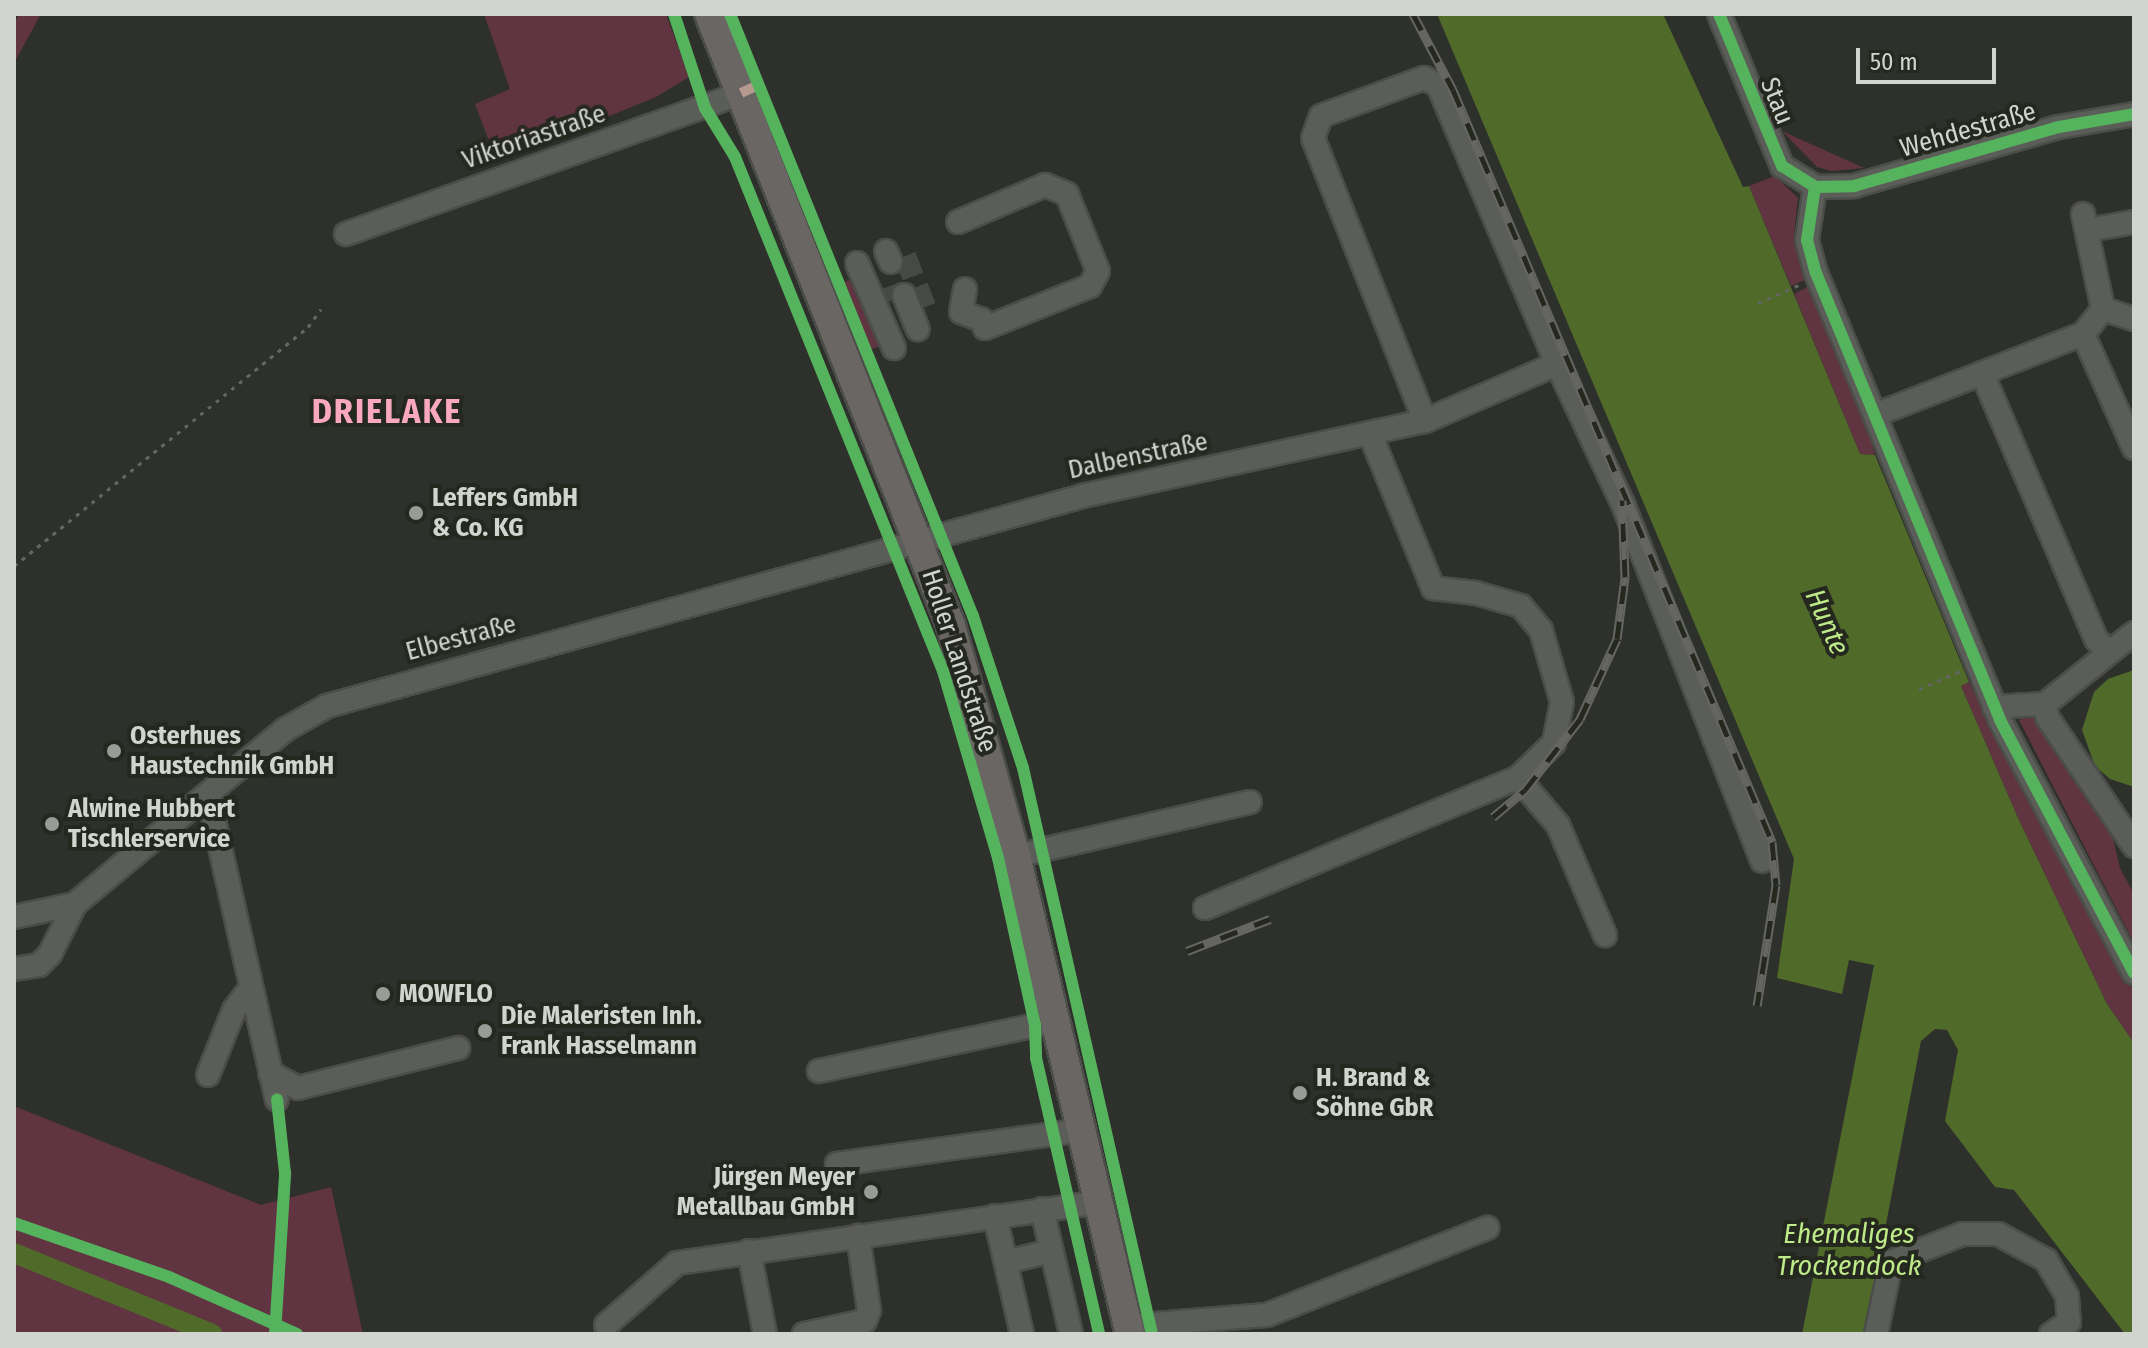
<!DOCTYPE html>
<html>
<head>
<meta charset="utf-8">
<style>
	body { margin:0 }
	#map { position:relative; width:2148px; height:1348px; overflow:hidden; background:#2e302b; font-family:"Fira Sans Condensed",sans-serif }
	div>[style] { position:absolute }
	.green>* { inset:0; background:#603441 }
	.water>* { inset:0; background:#506a2a }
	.canal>* { height:20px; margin:-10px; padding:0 10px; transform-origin:10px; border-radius:10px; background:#506a2a }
	.minor-tunnel>* { height:22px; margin-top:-11px; transform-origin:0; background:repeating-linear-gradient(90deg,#474944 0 22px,transparent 0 33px) }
	.path>* { height:3px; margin-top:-1.5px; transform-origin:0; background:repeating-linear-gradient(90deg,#646663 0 4px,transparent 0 10px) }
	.roads { filter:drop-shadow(2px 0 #4b4d49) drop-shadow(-2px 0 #4b4d49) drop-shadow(0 2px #4b4d49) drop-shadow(0 -2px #4b4d49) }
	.minor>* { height:22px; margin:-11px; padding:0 11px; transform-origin:11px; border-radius:11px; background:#5b5d59 }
	.major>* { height:28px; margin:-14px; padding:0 14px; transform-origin:14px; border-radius:14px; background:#6a6664 }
	.rail>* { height:9px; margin-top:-4.5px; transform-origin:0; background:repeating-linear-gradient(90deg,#24281f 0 18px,#656663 0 36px); box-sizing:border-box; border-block:2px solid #656663 }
	.quiet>* { height:10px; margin-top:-5px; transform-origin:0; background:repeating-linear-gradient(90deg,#b69a8f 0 20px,transparent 0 30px) }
	.cycleway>* { height:12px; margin:-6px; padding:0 6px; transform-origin:6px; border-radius:6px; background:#56b35d }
	.dots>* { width:22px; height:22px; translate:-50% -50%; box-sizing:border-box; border:4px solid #24281f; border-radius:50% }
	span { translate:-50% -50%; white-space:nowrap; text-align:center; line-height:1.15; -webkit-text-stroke:8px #24281f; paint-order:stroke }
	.street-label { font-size:26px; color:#d2d5cf }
	.poi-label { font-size:26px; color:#d2d5cf; font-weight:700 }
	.left { translate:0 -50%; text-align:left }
	.right { translate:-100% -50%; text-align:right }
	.water-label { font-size:28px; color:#bfea89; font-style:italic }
	.district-label { font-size:34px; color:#f9a8c0; font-weight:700; letter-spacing:2px }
	.frame { position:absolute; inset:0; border:16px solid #d2d5cf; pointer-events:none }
	.scale { position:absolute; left:1856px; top:48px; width:140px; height:36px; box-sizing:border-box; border:4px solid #d2d5cf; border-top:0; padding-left:10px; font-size:24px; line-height:28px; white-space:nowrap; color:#d2d5cf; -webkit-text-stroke:6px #24281f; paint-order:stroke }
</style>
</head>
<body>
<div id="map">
	<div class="green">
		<div style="clip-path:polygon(19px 14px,41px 14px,14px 63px,14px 24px)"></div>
		<div style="clip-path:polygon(484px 14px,666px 14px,689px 77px,656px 97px,497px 162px,475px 104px,510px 89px)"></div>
		<div style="clip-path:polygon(1782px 131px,1864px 168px,1832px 171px,1817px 167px)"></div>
		<div style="clip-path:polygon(1775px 176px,1798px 198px,1794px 234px,1811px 277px,1791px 286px,1749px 186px)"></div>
		<div style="clip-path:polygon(849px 280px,868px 309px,883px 345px,870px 350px,842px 283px)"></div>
		<div style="clip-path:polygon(1809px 286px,1868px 428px,1875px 455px,1860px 454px,1794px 294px)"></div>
		<div style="clip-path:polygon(1969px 682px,2134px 992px,2134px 1043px,2107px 1004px,2018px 818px,1961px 686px)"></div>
		<div style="clip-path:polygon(2038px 712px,2107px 813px,2120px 868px,2134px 894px,2134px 943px,2019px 720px)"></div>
		<div style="clip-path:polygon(14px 1106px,261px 1205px,331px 1187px,363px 1334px,14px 1334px)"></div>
	</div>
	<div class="water">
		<div style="clip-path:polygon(1437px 14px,1663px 14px,1743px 187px,1749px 186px,1860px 454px,1875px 455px,1969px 682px,1961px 686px,2018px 818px,2107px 1004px,2134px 1043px,2134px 1334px,2125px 1334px,2014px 1190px,1995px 1187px,1945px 1121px,1958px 1050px,1947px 1030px,1935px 1029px,1921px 1041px,1865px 1334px,1802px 1334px,1874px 965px,1849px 960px,1842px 994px,1777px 978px,1794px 859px)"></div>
		<div style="clip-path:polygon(2134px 670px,2134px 787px,2110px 779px,2095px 766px,2082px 730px,2094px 692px,2108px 679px)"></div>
	</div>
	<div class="canal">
		<div style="left:14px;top:1253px;width:214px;rotate:22.2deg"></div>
	</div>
	<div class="minor-tunnel">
		<div style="left:905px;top:256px;width:57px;rotate:68.4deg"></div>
		<div style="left:887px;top:287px;width:14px;rotate:69deg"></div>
	</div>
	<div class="path">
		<div style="left:1758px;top:303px;width:45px;rotate:-23.7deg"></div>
		<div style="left:14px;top:566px;width:379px;rotate:-39.1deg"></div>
		<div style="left:308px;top:327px;width:22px;rotate:-54deg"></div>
		<div style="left:1919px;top:689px;width:45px;rotate:-23.7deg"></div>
	</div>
	<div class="roads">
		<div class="minor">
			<div style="left:1719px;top:14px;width:165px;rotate:67.5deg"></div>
			<div style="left:1782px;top:166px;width:39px;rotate:32deg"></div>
			<div style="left:1815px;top:187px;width:39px;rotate:-1deg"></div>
			<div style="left:1854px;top:186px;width:213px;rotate:-16.1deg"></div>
			<div style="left:2059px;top:127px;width:76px;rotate:-9.8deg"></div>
			<div style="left:1815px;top:187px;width:54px;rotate:98.6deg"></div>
			<div style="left:1807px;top:240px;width:34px;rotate:75deg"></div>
			<div style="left:1816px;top:273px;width:483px;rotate:67.6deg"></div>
			<div style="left:2000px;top:720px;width:286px;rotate:62.1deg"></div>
			<div style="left:958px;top:222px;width:95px;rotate:-23deg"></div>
			<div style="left:1045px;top:185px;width:24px;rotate:22deg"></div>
			<div style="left:1067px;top:194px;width:83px;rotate:68.1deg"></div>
			<div style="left:1098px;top:271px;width:17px;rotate:118deg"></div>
			<div style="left:1090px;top:286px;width:113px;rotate:158.2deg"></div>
			<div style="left:985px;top:328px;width:9px;rotate:-111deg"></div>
			<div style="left:982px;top:320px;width:22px;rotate:-159deg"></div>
			<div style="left:2088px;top:230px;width:47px;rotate:-9.9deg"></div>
			<div style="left:346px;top:234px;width:419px;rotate:-19.6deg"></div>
			<div style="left:886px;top:251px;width:12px;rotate:66deg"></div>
			<div style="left:857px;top:263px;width:93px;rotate:66.5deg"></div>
			<div style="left:904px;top:295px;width:37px;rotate:68deg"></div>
			<div style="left:2103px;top:309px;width:33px;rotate:18deg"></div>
			<div style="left:961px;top:312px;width:23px;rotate:-80deg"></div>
			<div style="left:2083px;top:334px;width:125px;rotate:65.9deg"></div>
			<div style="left:1982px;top:373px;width:289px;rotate:66.8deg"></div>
			<div style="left:2096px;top:639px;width:18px;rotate:45deg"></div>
			<div style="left:1875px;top:415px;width:223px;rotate:-21.3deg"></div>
			<div style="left:2083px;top:334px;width:32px;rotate:-51deg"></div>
			<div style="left:2103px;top:309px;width:97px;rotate:-101.9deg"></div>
			<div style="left:1425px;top:421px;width:304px;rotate:-111.6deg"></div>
			<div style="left:1313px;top:138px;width:23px;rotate:-70deg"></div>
			<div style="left:1321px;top:116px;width:110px;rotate:-20.3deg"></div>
			<div style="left:1424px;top:78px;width:16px;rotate:27deg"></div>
			<div style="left:1438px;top:85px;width:303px;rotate:66.9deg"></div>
			<div style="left:1557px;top:364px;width:155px;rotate:64.8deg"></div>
			<div style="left:1623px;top:504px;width:383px;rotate:68.7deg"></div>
			<div style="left:2134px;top:633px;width:114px;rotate:141.4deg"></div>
			<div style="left:2045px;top:704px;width:13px;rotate:81deg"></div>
			<div style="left:2047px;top:717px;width:156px;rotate:56deg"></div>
			<div style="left:1994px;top:707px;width:51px;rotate:-3.4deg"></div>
			<div style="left:1518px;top:778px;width:62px;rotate:49.6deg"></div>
			<div style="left:1558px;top:825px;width:120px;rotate:66.9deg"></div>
			<div style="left:208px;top:794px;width:313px;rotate:77.3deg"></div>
			<div style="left:1016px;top:856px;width:240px;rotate:-13deg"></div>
			<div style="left:1205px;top:908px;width:339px;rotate:-22.6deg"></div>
			<div style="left:1518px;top:778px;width:50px;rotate:-44.2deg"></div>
			<div style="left:1554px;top:743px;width:42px;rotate:-79deg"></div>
			<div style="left:1562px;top:702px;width:75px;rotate:-106.3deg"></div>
			<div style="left:1541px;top:630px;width:31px;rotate:-130deg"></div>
			<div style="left:1521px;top:606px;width:47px;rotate:-163.9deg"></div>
			<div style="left:1476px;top:593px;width:43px;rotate:-173.4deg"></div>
			<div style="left:1433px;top:588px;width:166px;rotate:-112.2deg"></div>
			<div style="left:14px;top:917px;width:62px;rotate:-12deg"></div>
			<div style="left:14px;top:969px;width:25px;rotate:-9deg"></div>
			<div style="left:39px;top:965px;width:16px;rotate:-45deg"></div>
			<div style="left:50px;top:954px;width:56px;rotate:-63.4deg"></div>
			<div style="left:75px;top:904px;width:274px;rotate:-39.7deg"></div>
			<div style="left:286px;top:729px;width:47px;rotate:-29.3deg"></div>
			<div style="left:327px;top:706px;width:785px;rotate:-15.52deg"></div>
			<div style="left:1083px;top:496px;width:350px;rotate:-12.4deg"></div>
			<div style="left:1425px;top:421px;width:144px;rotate:-23.4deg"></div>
			<div style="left:819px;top:1071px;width:242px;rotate:-11.9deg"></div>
			<div style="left:270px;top:1073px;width:32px;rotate:28deg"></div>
			<div style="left:298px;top:1088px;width:165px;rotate:-14deg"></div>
			<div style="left:208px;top:1075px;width:70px;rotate:-68.2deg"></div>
			<div style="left:234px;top:1010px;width:25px;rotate:-53deg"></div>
			<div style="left:837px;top:1164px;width:248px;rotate:-7.9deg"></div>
			<div style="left:1042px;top:1209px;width:128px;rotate:76.9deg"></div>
			<div style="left:995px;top:1216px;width:121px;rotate:77.1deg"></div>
			<div style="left:749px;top:1251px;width:85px;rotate:79.1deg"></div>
			<div style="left:1006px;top:1262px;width:46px;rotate:-13.7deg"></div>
			<div style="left:606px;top:1325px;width:94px;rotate:-41.1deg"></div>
			<div style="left:677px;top:1263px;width:428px;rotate:-8.2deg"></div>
			<div style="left:1129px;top:1326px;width:138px;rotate:-4.6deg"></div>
			<div style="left:1267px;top:1315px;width:237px;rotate:-21.6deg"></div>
			<div style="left:804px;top:1334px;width:62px;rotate:-12deg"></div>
			<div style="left:865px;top:1321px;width:12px;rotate:-70deg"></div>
			<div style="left:869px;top:1310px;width:75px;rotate:-98.5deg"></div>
			<div style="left:1876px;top:1334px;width:74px;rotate:-78.2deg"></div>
			<div style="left:1891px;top:1262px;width:76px;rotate:-21.5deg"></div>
			<div style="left:1962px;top:1234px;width:36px"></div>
			<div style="left:1998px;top:1234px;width:55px;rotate:28.4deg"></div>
			<div style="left:2046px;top:1260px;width:42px;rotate:59.7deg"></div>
			<div style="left:2067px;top:1296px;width:26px;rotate:86deg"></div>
			<div style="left:2069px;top:1322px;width:22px;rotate:146deg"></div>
		</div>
		<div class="major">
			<div style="left:709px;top:14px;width:658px;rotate:68.42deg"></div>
			<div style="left:951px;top:626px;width:239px;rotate:74.2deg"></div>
			<div style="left:1016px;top:856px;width:491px;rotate:76.6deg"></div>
		</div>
	</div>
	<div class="rail">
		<div style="left:1413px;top:14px;width:86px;rotate:62.2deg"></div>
		<div style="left:1453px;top:90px;width:817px;rotate:67.01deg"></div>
		<div style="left:1772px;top:842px;width:43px;rotate:84.7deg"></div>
		<div style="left:1776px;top:885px;width:122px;rotate:98.9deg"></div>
		<div style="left:1493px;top:817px;width:42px;rotate:-40.2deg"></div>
		<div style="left:1525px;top:790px;width:90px;rotate:-52.2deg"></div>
		<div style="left:1580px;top:719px;width:88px;rotate:-65.2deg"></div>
		<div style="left:1617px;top:639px;width:63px;rotate:-82.6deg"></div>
		<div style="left:1625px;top:577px;width:77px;rotate:-92.2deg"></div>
		<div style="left:1187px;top:951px;width:89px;rotate:-21.1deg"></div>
	</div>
	<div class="quiet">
		<div style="left:741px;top:93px;width:19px;rotate:-25deg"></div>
	</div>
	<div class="cycleway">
		<div style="left:674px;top:14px;width:99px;rotate:71.7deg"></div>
		<div style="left:705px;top:108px;width:57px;rotate:58.5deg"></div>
		<div style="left:735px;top:157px;width:554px;rotate:67.97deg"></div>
		<div style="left:943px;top:671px;width:195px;rotate:73.6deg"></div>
		<div style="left:998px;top:858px;width:171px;rotate:77.5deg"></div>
		<div style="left:1035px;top:1025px;width:33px;rotate:88deg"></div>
		<div style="left:1036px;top:1058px;width:283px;rotate:77.1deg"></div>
		<div style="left:730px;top:14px;width:649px;rotate:68.02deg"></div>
		<div style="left:973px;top:616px;width:160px;rotate:71.8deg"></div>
		<div style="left:1023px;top:768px;width:581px;rotate:77.16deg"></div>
		<div style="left:1719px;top:14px;width:165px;rotate:67.5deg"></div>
		<div style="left:1782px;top:166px;width:39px;rotate:32deg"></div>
		<div style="left:1815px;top:187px;width:39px;rotate:-1deg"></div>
		<div style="left:1854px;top:186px;width:213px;rotate:-16.1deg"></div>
		<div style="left:2059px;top:127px;width:76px;rotate:-9.8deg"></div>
		<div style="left:1815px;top:187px;width:54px;rotate:98.6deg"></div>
		<div style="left:1807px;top:240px;width:34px;rotate:75deg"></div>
		<div style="left:1816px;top:273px;width:483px;rotate:67.6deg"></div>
		<div style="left:2000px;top:720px;width:286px;rotate:62.1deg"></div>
		<div style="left:14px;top:1223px;width:164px;rotate:19.2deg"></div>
		<div style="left:169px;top:1277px;width:140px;rotate:24deg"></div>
		<div style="left:275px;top:1334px;width:161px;rotate:-86.4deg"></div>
		<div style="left:285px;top:1173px;width:74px;rotate:-96.2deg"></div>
	</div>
	<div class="dots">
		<div style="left:416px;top:513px;background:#999b96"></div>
		<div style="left:114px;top:751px;background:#999b96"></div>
		<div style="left:52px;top:824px;background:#999b96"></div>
		<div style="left:383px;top:994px;background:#999b96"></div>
		<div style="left:485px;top:1031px;background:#999b96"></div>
		<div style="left:1300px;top:1093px;background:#999b96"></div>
		<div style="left:871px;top:1192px;background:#999b96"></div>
	</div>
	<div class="street-label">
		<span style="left:1777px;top:101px;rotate:68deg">Stau</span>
		<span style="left:1968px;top:130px;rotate:-16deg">Wehdestraße</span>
		<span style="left:534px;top:137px;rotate:-19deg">Viktoriastraße</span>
		<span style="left:1138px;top:456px;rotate:-12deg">Dalbenstraße</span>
		<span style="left:461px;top:638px;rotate:-15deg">Elbestraße</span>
		<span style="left:959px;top:661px;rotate:72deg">Holler Landstraße</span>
	</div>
	<div class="poi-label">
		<span class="left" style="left:432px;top:513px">Leffers GmbH<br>&amp; Co. KG</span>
		<span class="left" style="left:130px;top:751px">Osterhues<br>Haustechnik GmbH</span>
		<span class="left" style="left:68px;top:824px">Alwine Hubbert<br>Tischlerservice</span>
		<span class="left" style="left:399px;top:994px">MOWFLO</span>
		<span class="left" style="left:501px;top:1031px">Die Maleristen Inh.<br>Frank Hasselmann</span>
		<span class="left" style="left:1316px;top:1093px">H. Brand &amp;<br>Söhne GbR</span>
		<span class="right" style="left:855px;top:1192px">Jürgen Meyer<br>Metallbau GmbH</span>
	</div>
	<div class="water-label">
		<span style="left:1827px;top:622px;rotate:66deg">Hunte</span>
		<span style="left:1849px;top:1250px">Ehemaliges<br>Trockendock</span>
	</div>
	<div class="district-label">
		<span style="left:387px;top:412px">DRIELAKE</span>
	</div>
	<div class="frame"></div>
	<div class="scale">50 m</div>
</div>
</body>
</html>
